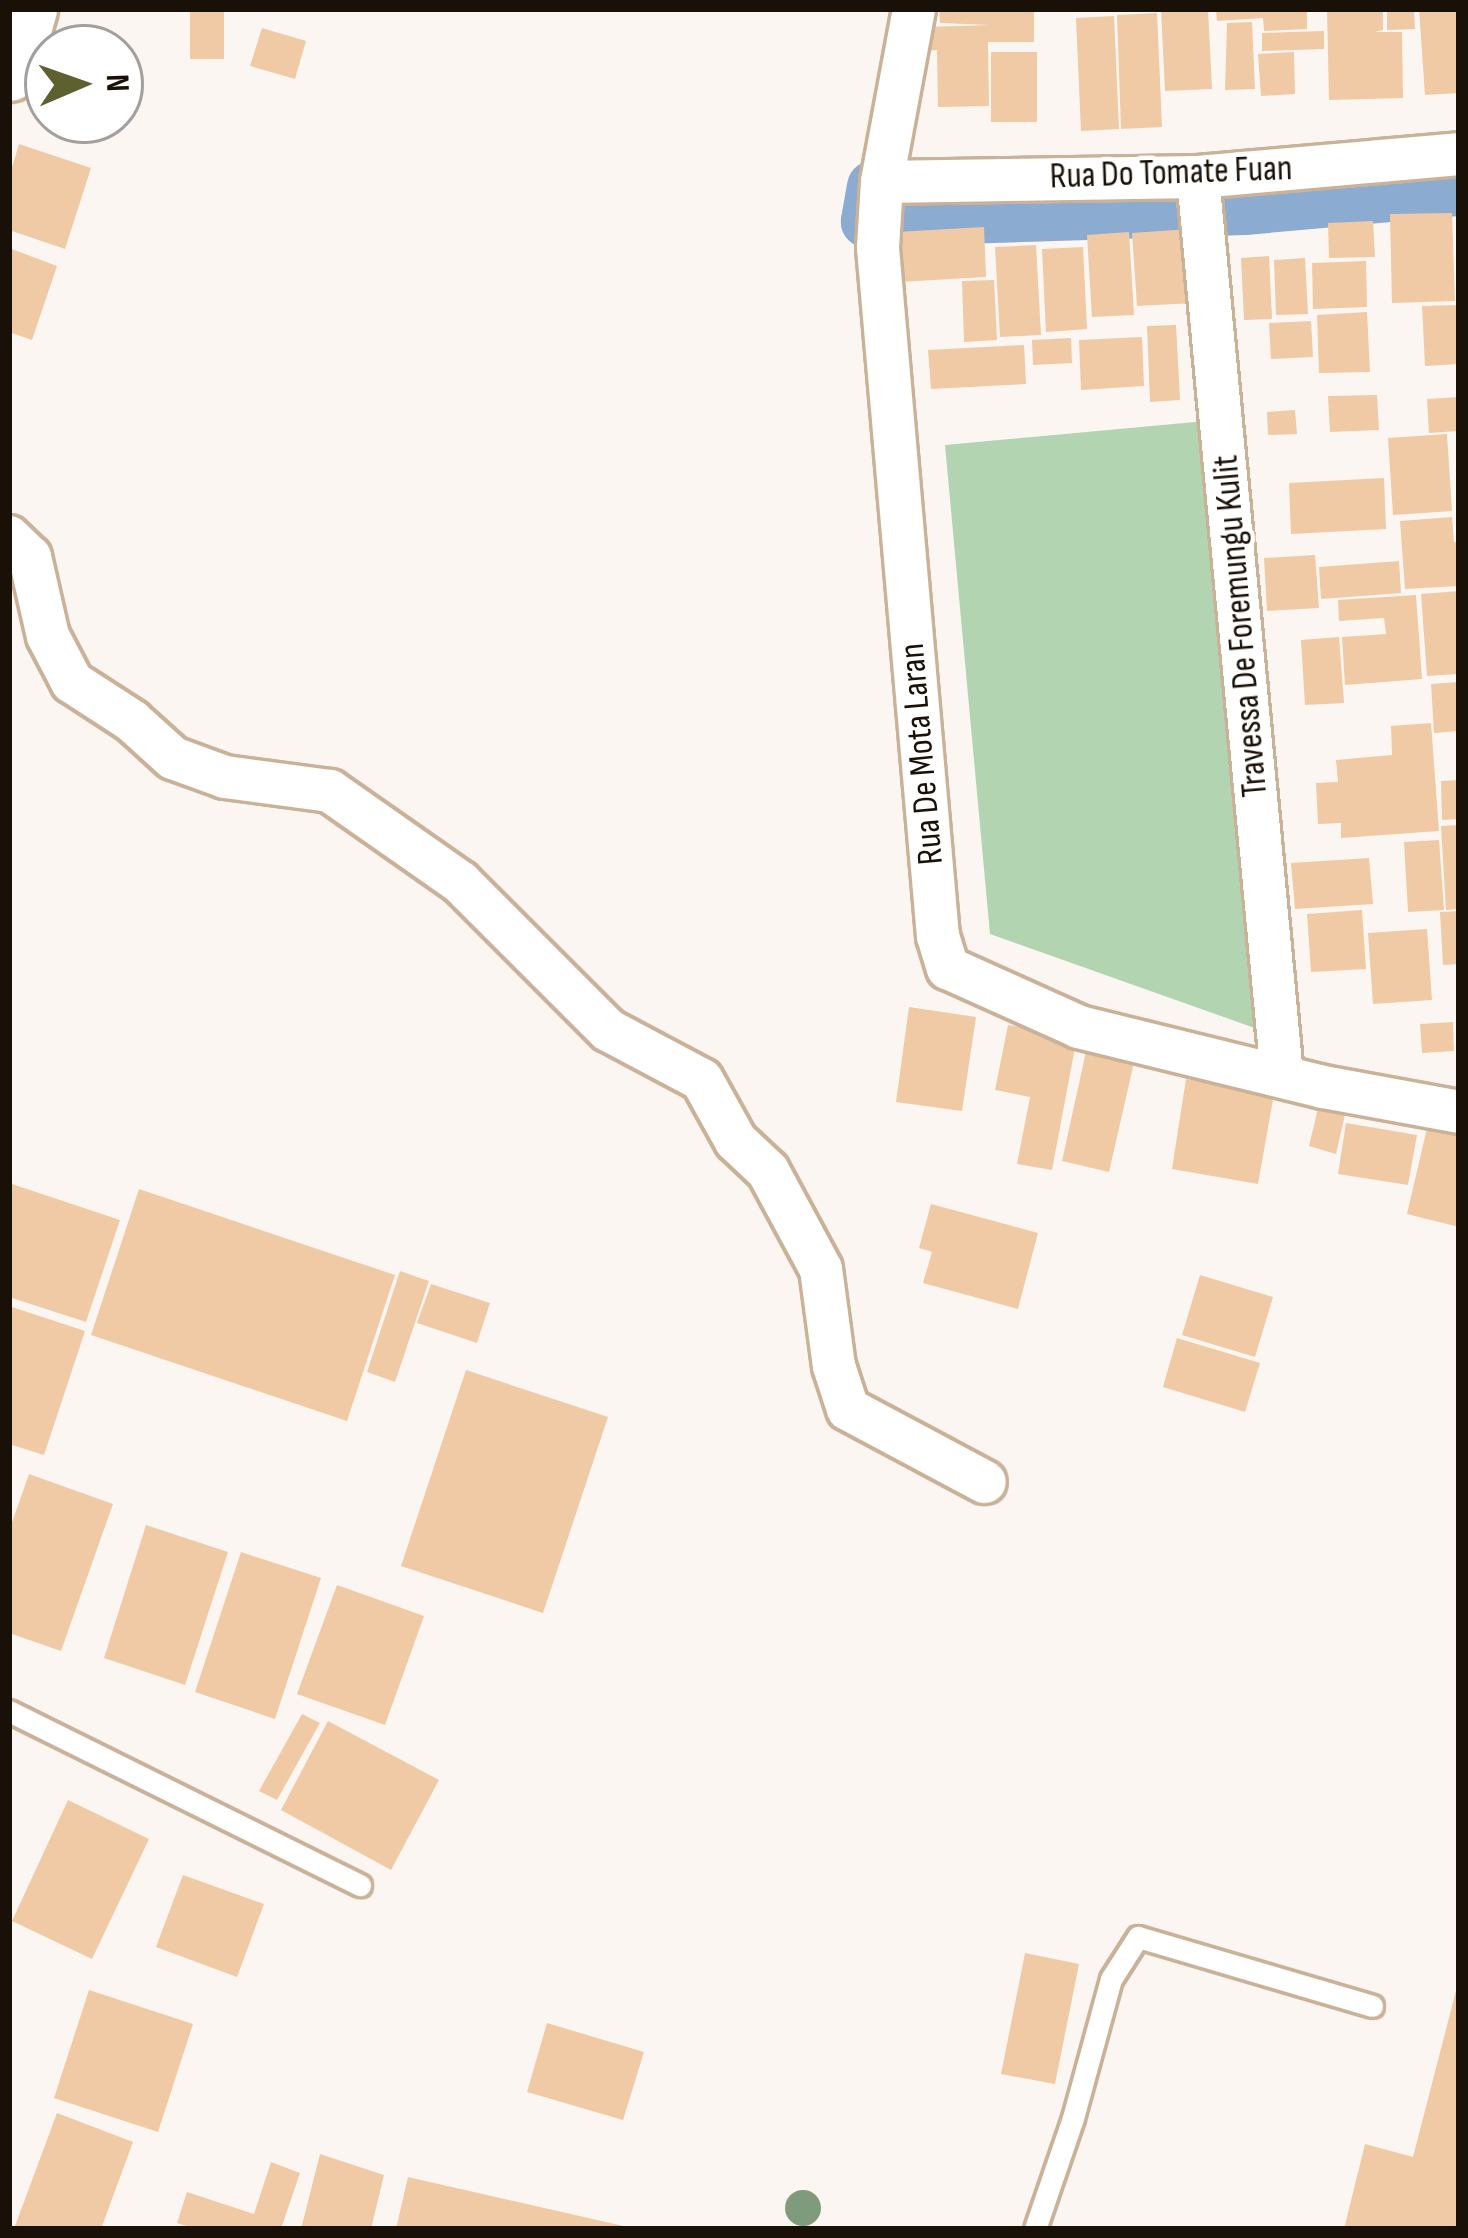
<!DOCTYPE html>
<html>
<head>
<meta charset="utf-8">
<style>
	body { margin:0 }
	#map { position:relative; width:1468px; height:2238px; overflow:hidden; background:#fbf6f1; font-family:"Sofia Sans Condensed",sans-serif }
	div>[style] { position:absolute }
	.green>* { inset:0; background:#b3d4b1 }
	.canal>* { height:51px; margin:-25.5px; padding:0 25.5px; transform-origin:25.5px; border-radius:25.5px; background:#8babd1 }
	.building>* { inset:0; background:#f0caa4 }
	.roads { filter:drop-shadow(3px 0 #cab299) drop-shadow(-3px 0 #cab299) drop-shadow(0 3px #cab299) drop-shadow(0 -3px #cab299) }
	.lane>* { height:21px; margin:-10.5px; padding:0 10.5px; transform-origin:10.5px; border-radius:10.5px; background:#fff }
	.street>* { height:42px; margin:-21px; padding:0 21px; transform-origin:21px; border-radius:21px; background:#fff }
	.secondary>* { height:60px; margin:-30px; padding:0 30px; transform-origin:30px; border-radius:30px; background:#fff }
	.trees>* { width:36px; height:36px; margin:-18px; border-radius:50%; background:#809a7c }
	span { translate:-50% -50%; white-space:nowrap; text-align:center; line-height:1.15; -webkit-text-stroke:9px #fff; paint-order:stroke }
	.street-label { font-size:36px; color:#191007 }
	.frame { position:absolute; inset:0; border:12px solid #191007; pointer-events:none }
	.north { position:absolute; left:24px; top:24px; width:120px; height:120px; box-sizing:border-box; background:#fff; border:3px solid #a39f9c; border-radius:50%; rotate:88deg; font-size:33px; font-weight:700; line-height:48px; text-align:center; color:#191007 }
	.north::after { content:''; display:block; margin:auto; width:42px; height:54px; background:#5e612f; clip-path:polygon(50% 0,100% 100%,50% 72%,0 100%) }
</style>
</head>
<body>
<div id="map">
	<div class="green">
		<div style="clip-path:polygon(1206px 421px,1263px 1031px,990px 934px,945px 445px)"></div>
	</div>
	<div class="canal">
		<div style="left:872px;top:186px;width:36px;rotate:100deg"></div>
		<div style="left:866px;top:221px;width:378px;rotate:-1.8deg"></div>
		<div style="left:1244px;top:209px;width:216px;rotate:-5.1deg"></div>
	</div>
	<div class="building">
		<div style="clip-path:polygon(190px 9px,224px 9px,224px 59px,190px 59px)"></div>
		<div style="clip-path:polygon(939px 9px,1034px 9px,1034px 42px,988px 42px,989px 106px,938px 107px,937px 50px,927px 51px,927px 27px,990px 25px,940px 23px)"></div>
		<div style="clip-path:polygon(1161px 9px,1208px 9px,1212px 89px,1165px 91px)"></div>
		<div style="clip-path:polygon(1216px 9px,1307px 9px,1307px 29px,1264px 31px,1263px 18px,1217px 21px)"></div>
		<div style="clip-path:polygon(1327px 9px,1383px 9px,1383px 30px,1375px 32px,1402px 32px,1403px 98px,1329px 100px)"></div>
		<div style="clip-path:polygon(1387px 9px,1414px 9px,1415px 29px,1387px 30px)"></div>
		<div style="clip-path:polygon(1419px 9px,1459px 9px,1459px 93px,1425px 95px)"></div>
		<div style="clip-path:polygon(1157px 13px,1162px 127px,1121px 129px,1117px 15px)"></div>
		<div style="clip-path:polygon(1114px 16px,1119px 129px,1081px 131px,1076px 18px)"></div>
		<div style="clip-path:polygon(1252px 22px,1255px 89px,1225px 90px,1227px 23px)"></div>
		<div style="clip-path:polygon(262px 28px,306px 41px,295px 79px,250px 66px)"></div>
		<div style="clip-path:polygon(1324px 31px,1324px 49px,1262px 51px,1262px 33px)"></div>
		<div style="clip-path:polygon(991px 52px,1037px 52px,1037px 122px,991px 122px)"></div>
		<div style="clip-path:polygon(1294px 52px,1295px 94px,1261px 96px,1258px 54px)"></div>
		<div style="clip-path:polygon(19px 144px,91px 168px,65px 249px,9px 230px,9px 177px)"></div>
		<div style="clip-path:polygon(1452px 213px,1455px 301px,1392px 303px,1390px 214px)"></div>
		<div style="clip-path:polygon(1373px 221px,1375px 257px,1329px 258px,1328px 223px)"></div>
		<div style="clip-path:polygon(984px 227px,986px 277px,899px 282px,896px 232px)"></div>
		<div style="clip-path:polygon(1189px 229px,1194px 303px,1137px 306px,1132px 233px)"></div>
		<div style="clip-path:polygon(1129px 232px,1134px 315px,1092px 317px,1087px 235px)"></div>
		<div style="clip-path:polygon(1036px 245px,1041px 335px,1000px 337px,995px 247px)"></div>
		<div style="clip-path:polygon(1083px 247px,1087px 329px,1046px 332px,1042px 249px)"></div>
		<div style="clip-path:polygon(9px 248px,57px 266px,32px 340px,9px 332px)"></div>
		<div style="clip-path:polygon(1269px 256px,1272px 319px,1244px 320px,1241px 258px)"></div>
		<div style="clip-path:polygon(1305px 258px,1308px 314px,1276px 315px,1274px 260px)"></div>
		<div style="clip-path:polygon(1366px 261px,1367px 307px,1313px 309px,1312px 263px)"></div>
		<div style="clip-path:polygon(994px 280px,997px 340px,964px 342px,962px 281px)"></div>
		<div style="clip-path:polygon(1459px 305px,1459px 364px,1425px 366px,1422px 306px)"></div>
		<div style="clip-path:polygon(1367px 312px,1370px 372px,1319px 373px,1317px 315px)"></div>
		<div style="clip-path:polygon(1311px 321px,1313px 357px,1271px 359px,1269px 323px)"></div>
		<div style="clip-path:polygon(1176px 325px,1180px 400px,1150px 402px,1147px 326px)"></div>
		<div style="clip-path:polygon(1142px 337px,1144px 386px,1081px 390px,1079px 340px)"></div>
		<div style="clip-path:polygon(1071px 338px,1072px 363px,1033px 365px,1032px 340px)"></div>
		<div style="clip-path:polygon(1024px 345px,1026px 384px,931px 389px,928px 350px)"></div>
		<div style="clip-path:polygon(1377px 395px,1379px 430px,1330px 432px,1328px 396px)"></div>
		<div style="clip-path:polygon(1459px 397px,1459px 431px,1429px 433px,1427px 399px)"></div>
		<div style="clip-path:polygon(1295px 410px,1297px 434px,1268px 435px,1267px 412px)"></div>
		<div style="clip-path:polygon(1447px 434px,1452px 511px,1393px 515px,1388px 438px)"></div>
		<div style="clip-path:polygon(1384px 478px,1386px 529px,1291px 534px,1289px 483px)"></div>
		<div style="clip-path:polygon(1452px 517px,1454px 542px,1459px 542px,1459px 586px,1405px 589px,1400px 521px)"></div>
		<div style="clip-path:polygon(1315px 555px,1319px 608px,1267px 611px,1264px 558px)"></div>
		<div style="clip-path:polygon(1399px 561px,1401px 593px,1321px 599px,1319px 567px)"></div>
		<div style="clip-path:polygon(1459px 591px,1459px 674px,1427px 676px,1421px 594px)"></div>
		<div style="clip-path:polygon(1416px 595px,1422px 679px,1345px 685px,1342px 637px,1386px 634px,1384px 618px,1339px 621px,1338px 600px)"></div>
		<div style="clip-path:polygon(1339px 637px,1344px 703px,1305px 705px,1301px 640px)"></div>
		<div style="clip-path:polygon(1459px 682px,1459px 731px,1434px 733px,1431px 684px)"></div>
		<div style="clip-path:polygon(1431px 723px,1439px 831px,1341px 838px,1341px 823px,1318px 824px,1316px 783px,1338px 782px,1336px 760px,1392px 755px,1391px 726px)"></div>
		<div style="clip-path:polygon(1459px 780px,1459px 819px,1442px 820px,1441px 781px)"></div>
		<div style="clip-path:polygon(1459px 825px,1459px 909px,1446px 910px,1441px 826px)"></div>
		<div style="clip-path:polygon(1439px 840px,1444px 910px,1408px 912px,1404px 842px)"></div>
		<div style="clip-path:polygon(1369px 858px,1373px 904px,1295px 909px,1291px 863px)"></div>
		<div style="clip-path:polygon(1362px 910px,1366px 969px,1311px 972px,1307px 914px)"></div>
		<div style="clip-path:polygon(1459px 911px,1459px 964px,1443px 965px,1440px 912px)"></div>
		<div style="clip-path:polygon(1427px 929px,1432px 1000px,1373px 1004px,1368px 933px)"></div>
		<div style="clip-path:polygon(909px 1007px,976px 1017px,962px 1111px,896px 1102px)"></div>
		<div style="clip-path:polygon(1453px 1022px,1454px 1051px,1422px 1053px,1420px 1024px)"></div>
		<div style="clip-path:polygon(1008px 1025px,1077px 1037px,1052px 1170px,1017px 1164px,1030px 1097px,995px 1090px)"></div>
		<div style="clip-path:polygon(1087px 1047px,1135px 1058px,1109px 1172px,1062px 1161px)"></div>
		<div style="clip-path:polygon(1186px 1079px,1274px 1094px,1258px 1184px,1172px 1169px)"></div>
		<div style="clip-path:polygon(1320px 1100px,1347px 1106px,1336px 1154px,1309px 1146px)"></div>
		<div style="clip-path:polygon(1431px 1111px,1459px 1117px,1459px 1227px,1407px 1214px)"></div>
		<div style="clip-path:polygon(1346px 1123px,1417px 1135px,1408px 1185px,1338px 1174px)"></div>
		<div style="clip-path:polygon(9px 1183px,120px 1220px,86px 1322px,9px 1297px)"></div>
		<div style="clip-path:polygon(139px 1189px,395px 1275px,347px 1421px,91px 1335px)"></div>
		<div style="clip-path:polygon(931px 1204px,1038px 1233px,1018px 1309px,923px 1283px,932px 1252px,919px 1248px)"></div>
		<div style="clip-path:polygon(400px 1271px,429px 1281px,395px 1382px,367px 1372px)"></div>
		<div style="clip-path:polygon(1200px 1275px,1273px 1297px,1255px 1357px,1182px 1335px)"></div>
		<div style="clip-path:polygon(431px 1284px,490px 1303px,477px 1343px,417px 1323px)"></div>
		<div style="clip-path:polygon(9px 1306px,85px 1331px,44px 1455px,9px 1444px)"></div>
		<div style="clip-path:polygon(1177px 1338px,1260px 1363px,1245px 1412px,1163px 1387px)"></div>
		<div style="clip-path:polygon(466px 1370px,608px 1417px,543px 1613px,401px 1566px)"></div>
		<div style="clip-path:polygon(29px 1474px,113px 1504px,61px 1651px,9px 1633px,9px 1531px)"></div>
		<div style="clip-path:polygon(146px 1525px,228px 1552px,185px 1685px,104px 1658px)"></div>
		<div style="clip-path:polygon(241px 1552px,321px 1578px,275px 1719px,195px 1692px)"></div>
		<div style="clip-path:polygon(337px 1585px,424px 1616px,385px 1725px,297px 1694px)"></div>
		<div style="clip-path:polygon(302px 1714px,320px 1723px,277px 1800px,259px 1791px)"></div>
		<div style="clip-path:polygon(328px 1721px,439px 1780px,391px 1870px,281px 1810px)"></div>
		<div style="clip-path:polygon(68px 1800px,149px 1839px,92px 1959px,12px 1921px)"></div>
		<div style="clip-path:polygon(183px 1875px,264px 1904px,237px 1977px,156px 1947px)"></div>
		<div style="clip-path:polygon(1025px 1953px,1079px 1964px,1055px 2084px,1001px 2074px)"></div>
		<div style="clip-path:polygon(1459px 1979px,1459px 2229px,1344px 2229px,1365px 2144px,1413px 2157px)"></div>
		<div style="clip-path:polygon(89px 1990px,193px 2024px,158px 2132px,54px 2098px)"></div>
		<div style="clip-path:polygon(547px 2023px,644px 2052px,623px 2120px,527px 2092px)"></div>
		<div style="clip-path:polygon(57px 2113px,133px 2142px,101px 2229px,15px 2226px)"></div>
		<div style="clip-path:polygon(320px 2154px,384px 2175px,371px 2229px,301px 2229px)"></div>
		<div style="clip-path:polygon(271px 2162px,300px 2173px,281px 2229px,196px 2229px,177px 2223px,187px 2192px,254px 2214px)"></div>
		<div style="clip-path:polygon(408px 2177px,628px 2227px,628px 2229px,396px 2229px)"></div>
	</div>
	<div class="roads">
		<div class="lane">
			<div style="left:9px;top:1711px;width:392px;rotate:26.4deg"></div>
			<div style="left:1035px;top:2229px;width:117px;rotate:-71.1deg"></div>
			<div style="left:1073px;top:2118px;width:144px;rotate:-74.7deg"></div>
			<div style="left:1111px;top:1979px;width:50px;rotate:-57.3deg"></div>
			<div style="left:1138px;top:1937px;width:244px;rotate:16.4deg"></div>
		</div>
		<div class="street">
			<div style="left:914px;top:9px;width:176px;rotate:100.5deg"></div>
			<div style="left:882px;top:182px;width:66px;rotate:93.5deg"></div>
			<div style="left:878px;top:248px;width:691px;rotate:85.02deg"></div>
			<div style="left:938px;top:936px;width:34px;rotate:73deg"></div>
			<div style="left:948px;top:968px;width:144px;rotate:24.2deg"></div>
			<div style="left:1079px;top:1027px;width:251px;rotate:13.8deg"></div>
			<div style="left:1323px;top:1087px;width:138px;rotate:10.4deg"></div>
			<div style="left:1198px;top:177px;width:903px;rotate:84.66deg"></div>
			<div style="left:882px;top:182px;width:316px;rotate:-0.9deg"></div>
			<div style="left:1198px;top:177px;width:262px;rotate:-5deg"></div>
			<div style="left:9px;top:537px;width:29px;rotate:44deg"></div>
			<div style="left:30px;top:557px;width:81px;rotate:77.2deg"></div>
			<div style="left:48px;top:636px;width:52px;rotate:62.4deg"></div>
			<div style="left:72px;top:682px;width:72px;rotate:33deg"></div>
			<div style="left:132px;top:721px;width:55px;rotate:42.1deg"></div>
			<div style="left:173px;top:758px;width:55px;rotate:20.1deg"></div>
			<div style="left:225px;top:777px;width:106px;rotate:7.6deg"></div>
			<div style="left:330px;top:791px;width:159px;rotate:35deg"></div>
			<div style="left:460px;top:882px;width:209px;rotate:45deg"></div>
			<div style="left:608px;top:1030px;width:106px;rotate:28deg"></div>
			<div style="left:702px;top:1080px;width:70px;rotate:60.9deg"></div>
			<div style="left:736px;top:1141px;width:44px;rotate:43.2deg"></div>
			<div style="left:768px;top:1171px;width:111px;rotate:61.6deg"></div>
			<div style="left:821px;top:1269px;width:98px;rotate:82.4deg"></div>
			<div style="left:834px;top:1366px;width:45px;rotate:72deg"></div>
			<div style="left:848px;top:1409px;width:155px;rotate:28.1deg"></div>
		</div>
		<div class="secondary">
			<div style="left:9px;top:71px;width:65px;rotate:-73.8deg"></div>
		</div>
	</div>
	<div class="trees">
		<div style="left:803px;top:2208px"></div>
	</div>
	<div class="street-label">
		<span style="left:1171px;top:173px;rotate:-2deg">Rua Do Tomate Fuan</span>
		<span style="left:1241px;top:626px;rotate:-95deg">Travessa De Foremungu Kulit</span>
		<span style="left:922px;top:754px;rotate:-95deg">Rua De Mota Laran</span>
	</div>
	<div class="frame"></div>
	<div class="north">N</div>
</div>
</body>
</html>
